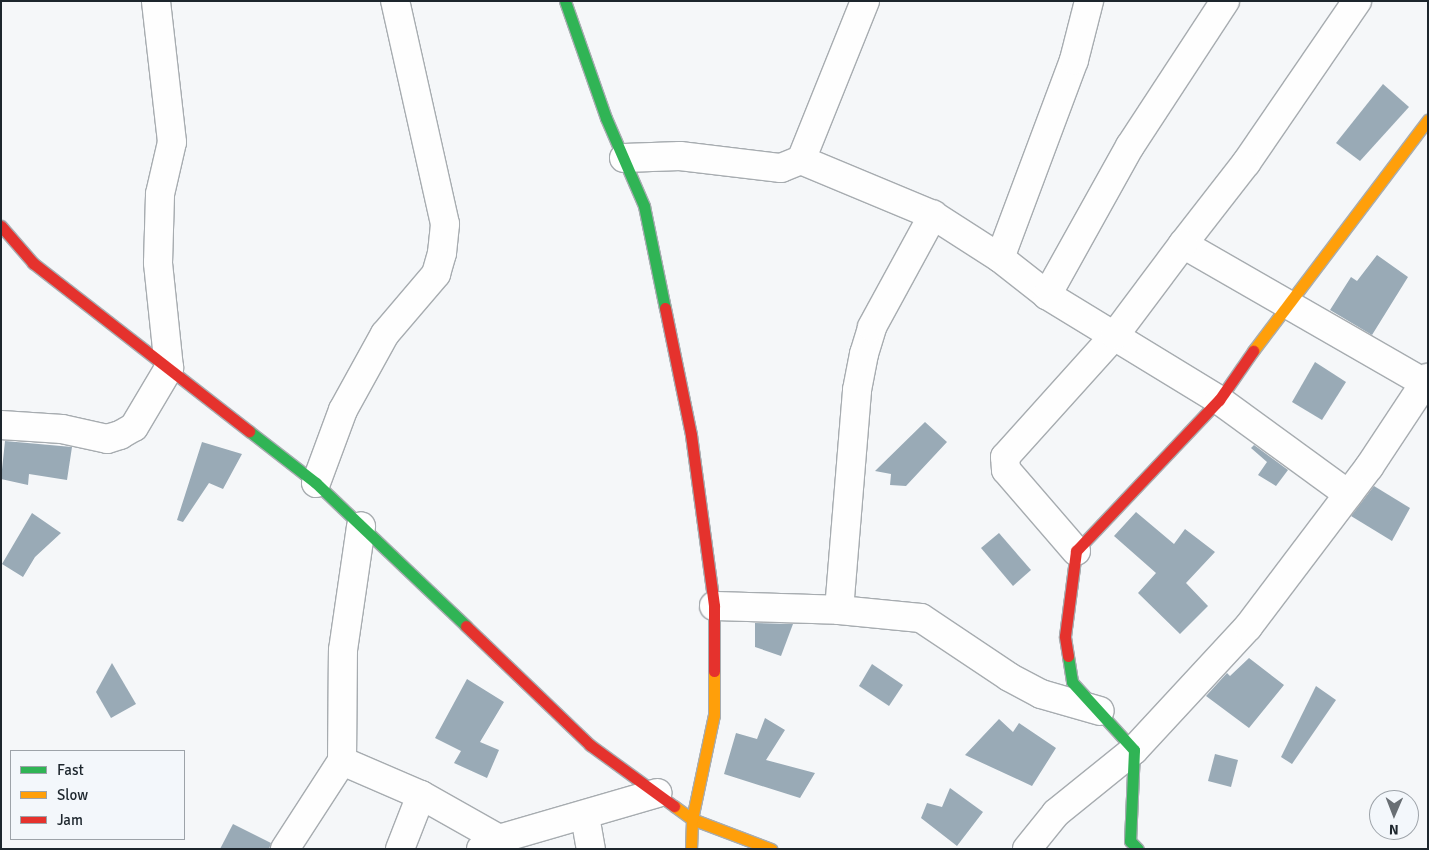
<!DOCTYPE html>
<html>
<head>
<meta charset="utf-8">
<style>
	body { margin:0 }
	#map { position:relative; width:1429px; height:850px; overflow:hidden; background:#f5f7f9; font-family:Signika,sans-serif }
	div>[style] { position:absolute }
	.building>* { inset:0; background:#99aab6 }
	.roads { filter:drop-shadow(1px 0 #a7acb0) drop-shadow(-1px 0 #a7acb0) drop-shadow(0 1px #a7acb0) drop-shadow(0 -1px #a7acb0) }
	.street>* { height:28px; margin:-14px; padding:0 14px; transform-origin:14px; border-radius:14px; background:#fefefe }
	.fast>* { height:11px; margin:-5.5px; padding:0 5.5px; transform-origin:5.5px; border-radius:5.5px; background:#30b455 }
	.slow>* { height:11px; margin:-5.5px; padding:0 5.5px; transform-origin:5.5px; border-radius:5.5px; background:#ff9f0a }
	.jam>* { height:11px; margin:-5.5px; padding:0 5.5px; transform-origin:5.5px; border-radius:5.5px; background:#e5322d }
	span { translate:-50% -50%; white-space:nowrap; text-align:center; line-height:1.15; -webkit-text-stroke:5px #f3f7fb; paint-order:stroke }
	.frame { position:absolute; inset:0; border:2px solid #1d262d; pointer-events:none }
	.legend { position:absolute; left:10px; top:750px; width:175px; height:90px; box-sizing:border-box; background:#f3f7fb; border:1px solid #9da3a9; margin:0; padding:6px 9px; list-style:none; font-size:15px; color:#1d262d }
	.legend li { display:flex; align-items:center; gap:10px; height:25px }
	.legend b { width:25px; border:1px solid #9da3a9 }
	.north { position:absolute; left:1369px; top:790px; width:50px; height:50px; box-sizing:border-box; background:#f3f7fb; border:1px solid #9da3a9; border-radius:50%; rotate:181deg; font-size:14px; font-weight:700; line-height:20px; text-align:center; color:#1d262d }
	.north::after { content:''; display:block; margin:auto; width:18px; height:22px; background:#696f74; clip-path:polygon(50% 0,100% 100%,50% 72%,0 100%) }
</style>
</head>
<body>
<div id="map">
	<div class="building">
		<div style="clip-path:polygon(1383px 84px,1409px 107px,1360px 161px,1336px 143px)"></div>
		<div style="clip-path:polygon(1377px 255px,1408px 277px,1372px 335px,1330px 310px,1351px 277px,1357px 281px)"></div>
		<div style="clip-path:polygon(1315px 362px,1346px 382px,1322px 420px,1292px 402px)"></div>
		<div style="clip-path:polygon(925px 422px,947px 442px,906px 486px,890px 485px,891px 474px,875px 471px)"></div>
		<div style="clip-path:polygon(5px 441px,72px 447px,67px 480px,29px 474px,28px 485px,1px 479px)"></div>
		<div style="clip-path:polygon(202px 442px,242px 454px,223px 489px,209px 483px,183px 522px,177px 520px)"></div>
		<div style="clip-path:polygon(1254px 445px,1288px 470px,1276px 486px,1258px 475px,1267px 462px,1251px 448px)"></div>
		<div style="clip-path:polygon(1374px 486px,1410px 508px,1392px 541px,1351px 516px)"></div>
		<div style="clip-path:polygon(1136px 512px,1174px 544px,1185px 529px,1215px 552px,1186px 583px,1208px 606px,1180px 634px,1138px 593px,1156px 573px,1114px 536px)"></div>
		<div style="clip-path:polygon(32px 513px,61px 533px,35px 557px,23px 577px,2px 564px)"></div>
		<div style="clip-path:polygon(999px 533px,1031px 570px,1013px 586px,981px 548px)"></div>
		<div style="clip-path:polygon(755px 623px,793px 624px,781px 656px,755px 647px)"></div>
		<div style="clip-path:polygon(1249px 658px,1284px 685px,1249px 728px,1206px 696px,1227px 673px,1230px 676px)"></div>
		<div style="clip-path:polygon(112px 663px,136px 704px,111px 718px,96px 692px)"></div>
		<div style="clip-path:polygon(872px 664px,903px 685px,889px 706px,859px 686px)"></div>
		<div style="clip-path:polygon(467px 679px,504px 702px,480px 742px,499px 750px,487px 778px,454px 763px,461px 751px,435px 738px)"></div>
		<div style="clip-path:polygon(1316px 686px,1336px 700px,1292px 764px,1281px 757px)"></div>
		<div style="clip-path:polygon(765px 718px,785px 730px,766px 760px,815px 773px,800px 798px,724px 774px,736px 733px,757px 739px)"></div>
		<div style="clip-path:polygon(999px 719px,1013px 732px,1019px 723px,1056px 748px,1032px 786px,965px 755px)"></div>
		<div style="clip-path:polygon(1215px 754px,1238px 760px,1231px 787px,1208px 781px)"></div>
		<div style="clip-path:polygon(950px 788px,983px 812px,957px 846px,921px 818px,927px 803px,942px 807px)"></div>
		<div style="clip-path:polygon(233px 824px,271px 843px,269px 849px,220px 849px)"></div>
	</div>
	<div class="roads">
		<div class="street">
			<div style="left:865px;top:1px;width:171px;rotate:111.9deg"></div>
			<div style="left:801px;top:160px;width:143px;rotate:22.6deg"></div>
			<div style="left:933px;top:215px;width:80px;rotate:32.7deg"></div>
			<div style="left:1000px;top:258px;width:60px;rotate:38.2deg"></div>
			<div style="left:1225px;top:1px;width:173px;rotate:123.2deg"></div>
			<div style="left:1130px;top:146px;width:171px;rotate:119.1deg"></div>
			<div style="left:1047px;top:295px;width:202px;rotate:31.4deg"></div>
			<div style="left:1219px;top:400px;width:160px;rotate:36.1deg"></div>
			<div style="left:1357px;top:1px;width:196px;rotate:124.4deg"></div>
			<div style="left:1246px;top:163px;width:103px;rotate:127.9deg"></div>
			<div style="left:1183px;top:244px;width:279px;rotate:29.9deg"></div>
			<div style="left:624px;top:158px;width:56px;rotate:-2deg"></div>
			<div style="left:680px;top:156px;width:102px;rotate:6.8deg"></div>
			<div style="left:781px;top:168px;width:22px;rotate:-22deg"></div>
			<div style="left:1000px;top:258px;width:211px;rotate:-69.5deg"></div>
			<div style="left:1074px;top:60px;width:61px;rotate:-75.7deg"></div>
			<div style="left:1px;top:425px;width:61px;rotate:3.8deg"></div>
			<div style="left:62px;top:429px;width:46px;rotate:12.5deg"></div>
			<div style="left:107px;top:439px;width:14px;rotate:-17deg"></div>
			<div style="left:120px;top:435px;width:16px;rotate:-30deg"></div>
			<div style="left:134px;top:427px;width:69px;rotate:-59.3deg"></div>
			<div style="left:169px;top:368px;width:106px;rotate:-96deg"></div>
			<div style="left:158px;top:263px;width:69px;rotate:-88.3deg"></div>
			<div style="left:160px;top:194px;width:53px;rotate:-77deg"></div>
			<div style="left:172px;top:142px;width:142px;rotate:-96.5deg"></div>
			<div style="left:316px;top:483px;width:78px;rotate:-69.7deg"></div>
			<div style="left:343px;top:410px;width:87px;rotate:-61.1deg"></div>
			<div style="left:385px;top:334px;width:79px;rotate:-49.6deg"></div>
			<div style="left:436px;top:274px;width:22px;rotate:-74deg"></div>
			<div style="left:442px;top:253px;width:29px;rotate:-84deg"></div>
			<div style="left:445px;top:224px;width:229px;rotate:-102.6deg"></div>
			<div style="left:1076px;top:551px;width:107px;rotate:-130.8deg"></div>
			<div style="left:1006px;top:470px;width:13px;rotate:-94deg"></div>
			<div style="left:1005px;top:457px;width:164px;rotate:-48deg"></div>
			<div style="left:1115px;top:335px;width:114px;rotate:-53.2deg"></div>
			<div style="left:714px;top:606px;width:125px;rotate:1.8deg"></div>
			<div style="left:839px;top:610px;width:221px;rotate:-85.3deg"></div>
			<div style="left:857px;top:390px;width:37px;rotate:-79deg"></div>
			<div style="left:864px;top:354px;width:28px;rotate:-73deg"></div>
			<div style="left:872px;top:327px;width:128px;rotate:-61.4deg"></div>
			<div style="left:839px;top:610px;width:82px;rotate:5.6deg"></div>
			<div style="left:921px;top:618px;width:106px;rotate:33.8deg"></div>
			<div style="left:1009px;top:677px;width:36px;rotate:28deg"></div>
			<div style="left:1041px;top:694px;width:61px;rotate:16.1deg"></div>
			<div style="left:342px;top:761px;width:86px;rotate:23.3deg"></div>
			<div style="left:421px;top:795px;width:90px;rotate:29.4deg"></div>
			<div style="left:585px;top:816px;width:34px;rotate:80deg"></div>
			<div style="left:285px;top:849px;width:105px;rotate:-57.1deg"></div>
			<div style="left:342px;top:761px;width:111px;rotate:-89.5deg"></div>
			<div style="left:343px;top:650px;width:125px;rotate:-81.7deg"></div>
			<div style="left:400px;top:849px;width:58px;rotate:-68.7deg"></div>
			<div style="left:481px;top:849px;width:21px;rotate:-29deg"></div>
			<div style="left:499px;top:839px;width:165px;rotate:-16.2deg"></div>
			<div style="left:1027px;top:849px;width:46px;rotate:-51.1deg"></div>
			<div style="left:1056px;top:813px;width:100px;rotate:-38.9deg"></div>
			<div style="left:1134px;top:750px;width:168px;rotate:-47.2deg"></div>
			<div style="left:1248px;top:627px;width:201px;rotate:-52.9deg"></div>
			<div style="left:1369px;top:467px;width:107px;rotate:-56.5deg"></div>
		</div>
		<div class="fast">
			<div style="left:565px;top:1px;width:124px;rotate:70.7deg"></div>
			<div style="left:606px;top:118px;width:96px;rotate:66.6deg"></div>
			<div style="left:644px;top:206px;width:104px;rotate:78.4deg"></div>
			<div style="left:249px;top:431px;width:85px;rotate:37.8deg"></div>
			<div style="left:316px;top:483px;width:207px;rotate:43.6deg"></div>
			<div style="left:1068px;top:656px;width:26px;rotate:81deg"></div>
			<div style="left:1072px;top:682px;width:92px;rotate:47.6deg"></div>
			<div style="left:1134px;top:750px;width:91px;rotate:92.5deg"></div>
			<div style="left:1130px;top:841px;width:11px;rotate:45deg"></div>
		</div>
		<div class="slow">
			<div style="left:1253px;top:351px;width:290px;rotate:-52.9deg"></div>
			<div style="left:674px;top:806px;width:22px;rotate:36deg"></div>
			<div style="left:692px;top:819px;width:85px;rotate:20.8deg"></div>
			<div style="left:691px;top:849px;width:30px;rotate:-88deg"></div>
			<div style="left:692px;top:819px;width:106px;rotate:-78.1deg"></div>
			<div style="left:714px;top:715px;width:44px;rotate:-90deg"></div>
		</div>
		<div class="jam">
			<div style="left:1px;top:226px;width:49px;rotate:49.1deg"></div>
			<div style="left:33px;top:263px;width:274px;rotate:37.9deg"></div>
			<div style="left:665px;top:308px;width:130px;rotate:78.4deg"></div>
			<div style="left:691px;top:435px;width:173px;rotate:82.3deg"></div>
			<div style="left:714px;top:606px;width:65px;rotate:90deg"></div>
			<div style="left:466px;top:626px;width:172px;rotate:43.8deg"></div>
			<div style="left:590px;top:745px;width:104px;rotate:36deg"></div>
			<div style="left:1068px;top:656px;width:20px;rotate:-99deg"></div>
			<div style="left:1065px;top:636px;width:86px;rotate:-82.6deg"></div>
			<div style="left:1076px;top:551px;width:208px;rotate:-46.6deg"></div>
			<div style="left:1219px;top:400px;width:60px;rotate:-55.2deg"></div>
		</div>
	</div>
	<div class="frame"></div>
	<ul class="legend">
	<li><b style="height:6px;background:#30b455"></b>Fast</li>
	<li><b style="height:6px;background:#ff9f0a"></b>Slow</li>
	<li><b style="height:6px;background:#e5322d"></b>Jam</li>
	</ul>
	<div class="north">N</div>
</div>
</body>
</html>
